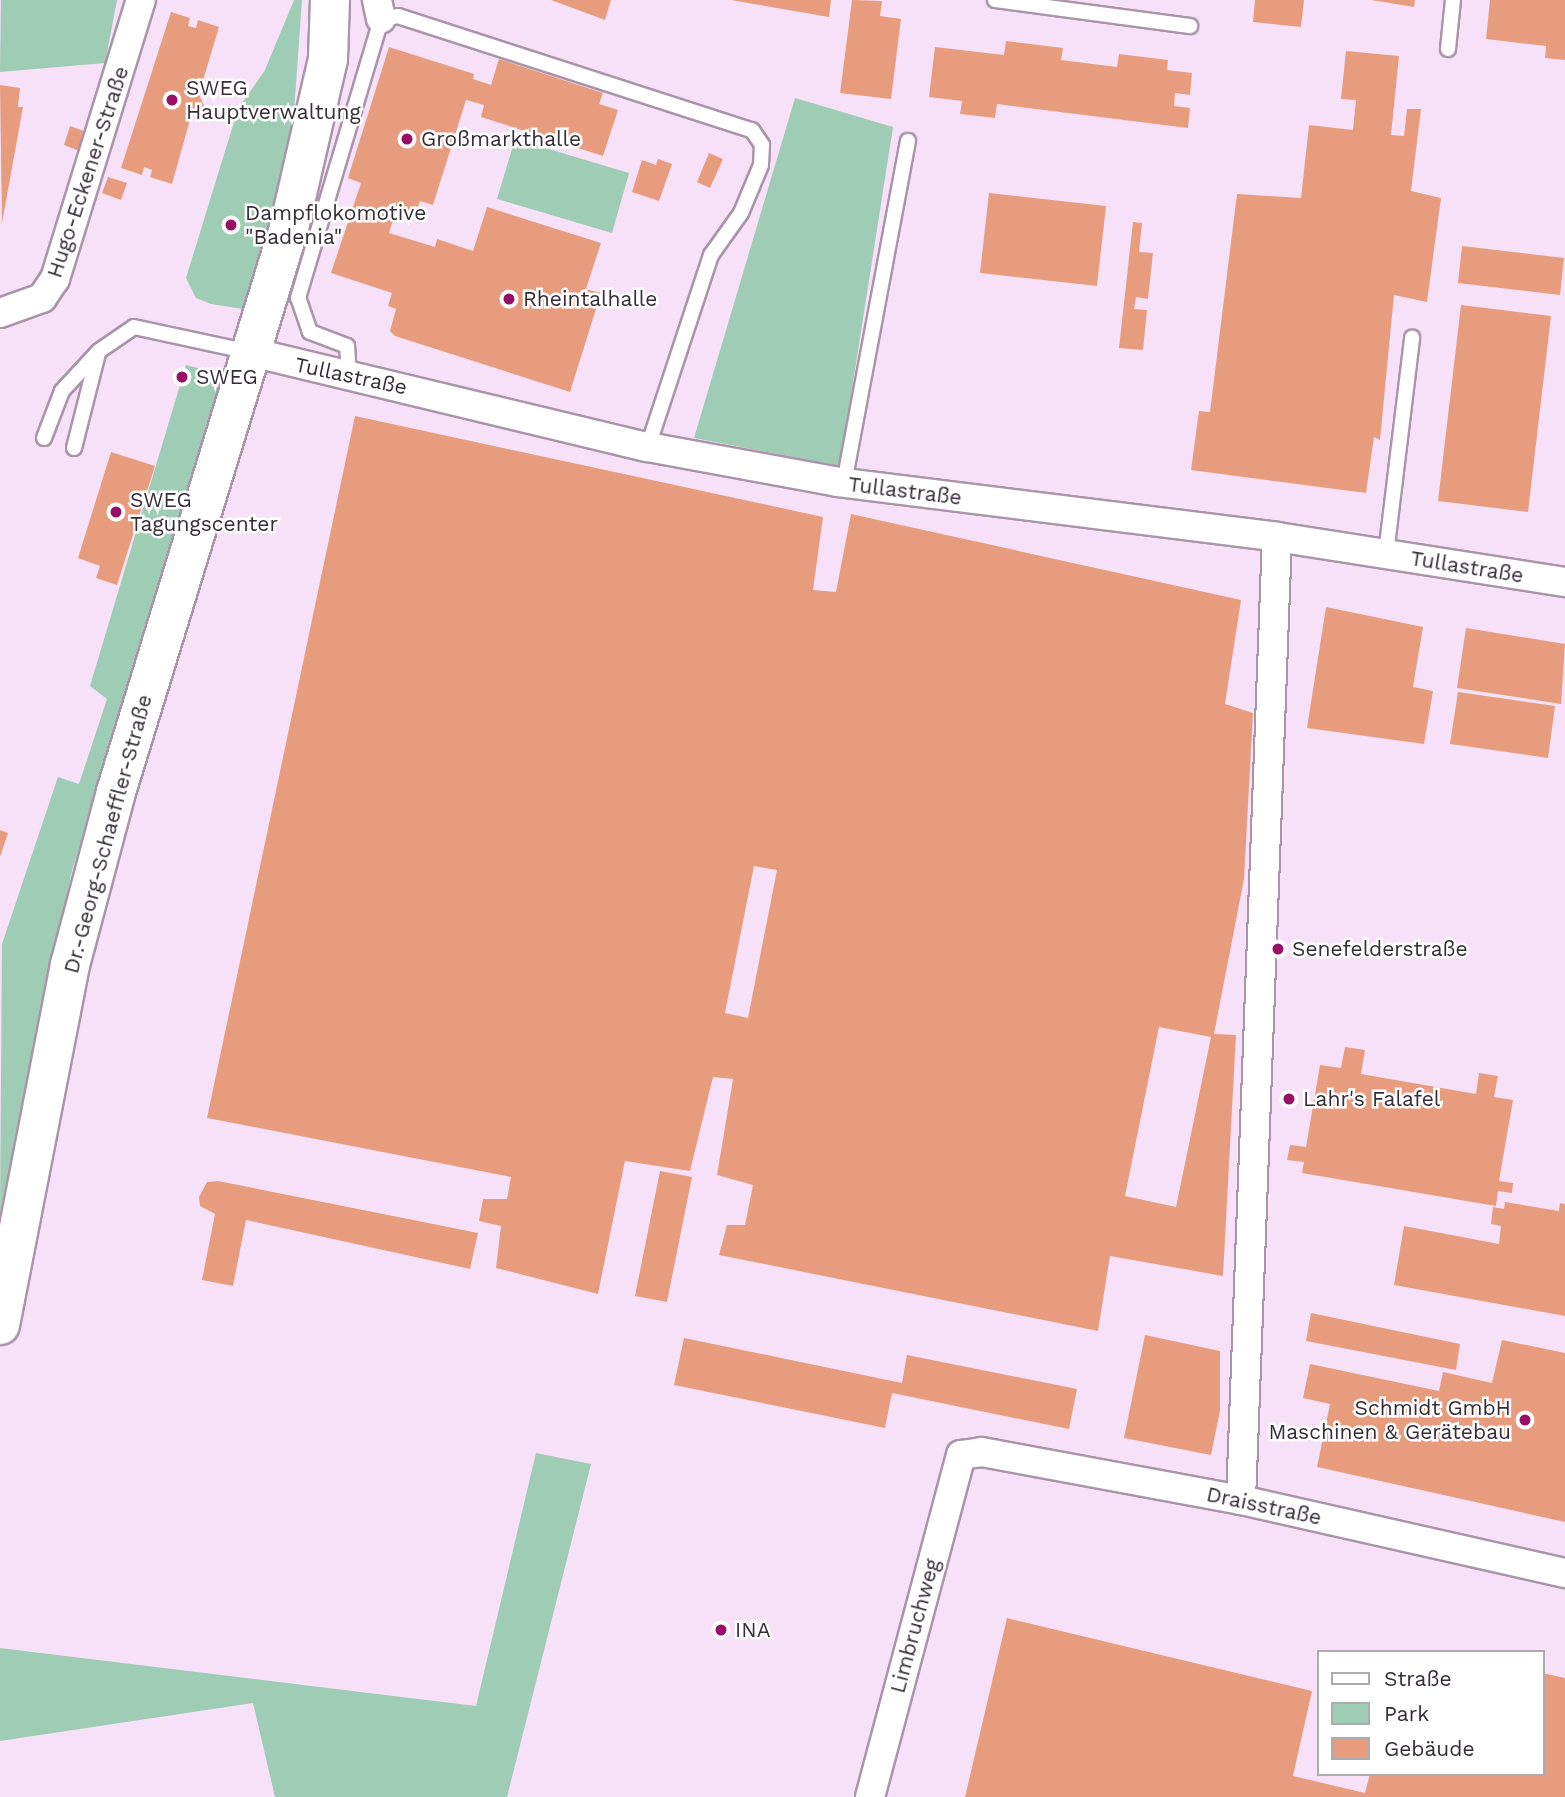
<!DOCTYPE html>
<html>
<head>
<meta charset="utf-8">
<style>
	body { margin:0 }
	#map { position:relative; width:1565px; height:1797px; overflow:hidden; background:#f7e1f8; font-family:"Work Sans",sans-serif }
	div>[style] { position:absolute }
	.green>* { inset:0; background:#9fccb4 }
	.building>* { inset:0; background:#e79d7d }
	.roads { filter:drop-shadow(2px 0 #a994aa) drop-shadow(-2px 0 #a994aa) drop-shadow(0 2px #a994aa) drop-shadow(0 -2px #a994aa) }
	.lane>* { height:14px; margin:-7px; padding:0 7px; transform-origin:7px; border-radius:7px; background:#fff }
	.street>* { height:28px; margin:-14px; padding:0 14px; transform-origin:14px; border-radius:14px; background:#fff }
	.secondary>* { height:38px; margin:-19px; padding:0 19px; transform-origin:19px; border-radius:19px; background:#fff }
	.dots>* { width:19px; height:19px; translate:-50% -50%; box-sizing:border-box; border:4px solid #fff; border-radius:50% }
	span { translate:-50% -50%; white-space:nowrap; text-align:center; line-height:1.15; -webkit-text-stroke:5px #fff; paint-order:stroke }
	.poi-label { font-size:21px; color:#352d36 }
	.left { translate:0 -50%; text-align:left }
	.right { translate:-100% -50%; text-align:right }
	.street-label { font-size:21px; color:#352d36 }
	.legend { position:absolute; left:1317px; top:1650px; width:228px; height:126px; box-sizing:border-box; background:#fff; border:2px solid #aeabaf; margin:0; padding:9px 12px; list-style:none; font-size:21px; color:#352d36 }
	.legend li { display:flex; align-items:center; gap:14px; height:35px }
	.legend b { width:35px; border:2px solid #aeabaf }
</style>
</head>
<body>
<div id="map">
	<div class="green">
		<div style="clip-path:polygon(1px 0,117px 0,105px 63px,0 72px)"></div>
		<div style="clip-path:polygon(294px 0,302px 0,294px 113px,276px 217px,255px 292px,243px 309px,211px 304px,196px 298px,186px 278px,238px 109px,265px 70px)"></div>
		<div style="clip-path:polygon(795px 98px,893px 127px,840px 466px,694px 438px)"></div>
		<div style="clip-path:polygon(515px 139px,629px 173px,612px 233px,497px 199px)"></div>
		<div style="clip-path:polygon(186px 365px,212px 372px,223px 389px,72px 871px,0 1213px,2px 944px,58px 777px,79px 784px,107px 699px,90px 686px)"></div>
		<div style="clip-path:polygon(536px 1453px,591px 1464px,507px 1797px,275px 1797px,253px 1703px,0 1741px,0 1648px,476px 1706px)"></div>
	</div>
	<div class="building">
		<div style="clip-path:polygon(551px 0,611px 0,605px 20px)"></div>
		<div style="clip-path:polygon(731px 0,831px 0,829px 17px)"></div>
		<div style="clip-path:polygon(852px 0,882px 1px,880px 16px,901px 19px,891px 99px,840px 93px)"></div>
		<div style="clip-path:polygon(1255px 0,1304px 0,1301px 27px,1253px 22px)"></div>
		<div style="clip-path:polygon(1371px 0,1415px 0,1414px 7px)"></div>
		<div style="clip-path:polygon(1490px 0,1565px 0,1565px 60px,1545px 58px,1546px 46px,1486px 39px)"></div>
		<div style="clip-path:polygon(171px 12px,190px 18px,188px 26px,196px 28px,198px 20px,219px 27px,199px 94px,204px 106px,193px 109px,172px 184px,150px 177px,152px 170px,144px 167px,142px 175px,121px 168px)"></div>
		<div style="clip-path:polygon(1006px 41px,1063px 48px,1061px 60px,1117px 67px,1119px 54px,1168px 60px,1167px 70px,1192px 73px,1190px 95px,1175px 93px,1174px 106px,1190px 108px,1188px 128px,997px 104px,995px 118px,960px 114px,962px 101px,929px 97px,935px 47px,1004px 55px)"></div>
		<div style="clip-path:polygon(389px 47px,474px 74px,473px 79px,491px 85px,499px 59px,603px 93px,599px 104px,618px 110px,603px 156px,481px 117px,484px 105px,466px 100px,433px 205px,420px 201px,416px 214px,397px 208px,389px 233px,435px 247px,437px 239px,473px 251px,487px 207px,601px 243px,586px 289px,601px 293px,570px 392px,395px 336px,390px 331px,396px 309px,388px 306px,392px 293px,331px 273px,361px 183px,348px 178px)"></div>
		<div style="clip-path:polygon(1346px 51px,1399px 56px,1391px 135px,1404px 136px,1407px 109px,1421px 109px,1411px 191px,1441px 198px,1427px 302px,1394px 295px,1380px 440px,1374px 437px,1366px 493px,1191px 470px,1199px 411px,1210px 412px,1237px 194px,1301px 198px,1309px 125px,1353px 130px,1356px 100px,1341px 99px)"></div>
		<div style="clip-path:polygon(0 85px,20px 88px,18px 107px,23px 107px,2px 223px)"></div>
		<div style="clip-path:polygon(70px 126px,89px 133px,82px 152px,64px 145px)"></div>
		<div style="clip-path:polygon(709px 153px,723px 159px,710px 188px,697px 182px)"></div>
		<div style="clip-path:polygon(658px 159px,672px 164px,659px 201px,632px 192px,642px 160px,656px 165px)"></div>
		<div style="clip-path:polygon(108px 177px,127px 183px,121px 200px,102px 193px)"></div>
		<div style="clip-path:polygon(989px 193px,1106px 206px,1097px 286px,980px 273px)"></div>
		<div style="clip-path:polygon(1133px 222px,1142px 223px,1139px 252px,1153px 253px,1148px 299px,1136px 297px,1134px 309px,1147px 310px,1143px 350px,1119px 348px)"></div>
		<div style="clip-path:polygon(1462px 246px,1564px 258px,1560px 295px,1458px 283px)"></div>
		<div style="clip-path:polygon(1461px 305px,1551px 316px,1528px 512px,1438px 501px)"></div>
		<div style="clip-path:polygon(evenodd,355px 416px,823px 517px,813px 590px,836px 592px,851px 514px,1241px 600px,1225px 704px,1253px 713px,1244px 879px,1214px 1034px,1236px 1035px,1223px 1276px,1110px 1256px,1098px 1331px,719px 1255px,727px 1225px,745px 1225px,753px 1185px,717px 1175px,733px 1079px,713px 1077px,690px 1171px,625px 1161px,598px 1294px,496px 1268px,501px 1226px,479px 1221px,483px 1199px,507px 1199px,511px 1177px,207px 1118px,355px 416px,754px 866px,777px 870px,748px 1018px,725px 1013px,754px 866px,355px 416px,1159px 1027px,1211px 1037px,1176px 1207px,1125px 1196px,1159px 1027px)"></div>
		<div style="clip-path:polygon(111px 452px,155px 466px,117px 585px,96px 578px,100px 566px,78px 558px)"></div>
		<div style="clip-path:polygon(1326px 607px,1423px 627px,1413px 687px,1433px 691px,1424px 744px,1307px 728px)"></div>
		<div style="clip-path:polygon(1466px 628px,1565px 644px,1561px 704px,1457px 688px)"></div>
		<div style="clip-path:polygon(1458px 692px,1555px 706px,1548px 758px,1450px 744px)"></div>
		<div style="clip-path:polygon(0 830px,8px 833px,0 857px)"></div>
		<div style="clip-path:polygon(1345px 1047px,1365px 1050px,1361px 1074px,1476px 1094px,1479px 1073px,1498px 1076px,1494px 1097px,1513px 1100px,1499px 1181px,1513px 1183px,1512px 1193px,1498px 1191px,1496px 1206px,1302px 1173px,1304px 1162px,1287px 1160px,1290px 1145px,1306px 1147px,1320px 1065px,1341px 1068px)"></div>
		<div style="clip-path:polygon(660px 1171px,692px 1177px,667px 1302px,635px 1296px)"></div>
		<div style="clip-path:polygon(218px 1181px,478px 1233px,470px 1269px,246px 1220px,233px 1286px,202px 1280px,215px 1214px,200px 1206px,199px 1197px,207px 1182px)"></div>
		<div style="clip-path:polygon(1505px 1202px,1559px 1211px,1560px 1203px,1565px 1204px,1565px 1316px,1394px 1285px,1404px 1226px,1499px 1244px,1501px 1226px,1491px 1224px,1493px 1207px,1504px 1209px)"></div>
		<div style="clip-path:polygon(1311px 1313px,1460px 1344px,1456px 1370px,1306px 1341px)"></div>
		<div style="clip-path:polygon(1145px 1335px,1220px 1351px,1220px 1411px,1211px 1455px,1124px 1438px)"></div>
		<div style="clip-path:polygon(684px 1338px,902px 1383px,907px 1355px,1077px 1389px,1069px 1429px,892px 1393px,885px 1428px,674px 1385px)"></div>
		<div style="clip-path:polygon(1502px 1340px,1565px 1353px,1565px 1522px,1317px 1467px,1330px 1404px,1303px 1398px,1310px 1364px,1439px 1391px,1443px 1372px,1492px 1383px)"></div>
		<div style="clip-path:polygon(1007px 1618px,1312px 1691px,1293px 1776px,1365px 1793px,1370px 1774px,1542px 1774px,1542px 1673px,1565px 1678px,1565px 1797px,965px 1797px)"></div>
	</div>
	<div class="roads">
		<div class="lane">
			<div style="left:995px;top:0;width:197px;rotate:7.6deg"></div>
			<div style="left:1448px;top:49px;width:49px;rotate:-84.2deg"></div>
			<div style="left:349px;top:374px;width:28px;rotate:-94deg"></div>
			<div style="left:347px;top:346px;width:40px;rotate:-159deg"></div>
			<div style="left:310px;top:332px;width:36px;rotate:-109deg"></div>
			<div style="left:298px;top:298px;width:291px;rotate:-73.4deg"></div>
			<div style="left:381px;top:19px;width:17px;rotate:-10deg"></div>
			<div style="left:398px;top:16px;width:372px;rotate:17.9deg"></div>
			<div style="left:752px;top:130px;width:18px;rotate:56deg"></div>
			<div style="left:762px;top:145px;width:20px;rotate:93deg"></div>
			<div style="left:761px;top:165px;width:52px;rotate:112.6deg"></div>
			<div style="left:741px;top:213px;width:52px;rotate:125.5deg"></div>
			<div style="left:711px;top:255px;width:202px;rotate:108.2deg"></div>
			<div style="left:44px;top:438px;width:50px;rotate:-69deg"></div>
			<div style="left:62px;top:391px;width:54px;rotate:-47.2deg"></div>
			<div style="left:99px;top:351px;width:42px;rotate:-34.4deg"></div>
			<div style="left:134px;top:327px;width:119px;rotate:12.2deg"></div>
			<div style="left:74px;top:448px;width:98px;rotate:-75.8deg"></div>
			<div style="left:844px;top:483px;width:348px;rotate:-79.4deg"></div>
			<div style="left:1386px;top:554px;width:218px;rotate:-83.1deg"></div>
		</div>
		<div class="street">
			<div style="left:377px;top:0;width:19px;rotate:78deg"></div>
			<div style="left:0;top:313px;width:45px;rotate:-19.7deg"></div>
			<div style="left:42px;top:298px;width:23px;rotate:-56deg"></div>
			<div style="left:55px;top:279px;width:292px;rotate:-72.9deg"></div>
			<div style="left:255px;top:353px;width:404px;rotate:13.5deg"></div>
			<div style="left:648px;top:447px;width:193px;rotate:10.4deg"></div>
			<div style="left:838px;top:482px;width:442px;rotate:7.1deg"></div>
			<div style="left:1277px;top:537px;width:291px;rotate:8.9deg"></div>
			<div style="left:1241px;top:1500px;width:964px;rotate:-87.86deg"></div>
			<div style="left:870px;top:1797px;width:354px;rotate:-75.1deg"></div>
			<div style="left:961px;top:1455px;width:21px;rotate:-8deg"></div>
			<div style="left:982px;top:1452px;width:263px;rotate:10.5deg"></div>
			<div style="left:1241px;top:1500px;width:332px;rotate:12.7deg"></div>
		</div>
		<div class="secondary">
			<div style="left:0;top:1325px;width:367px;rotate:-79deg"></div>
			<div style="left:70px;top:965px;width:179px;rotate:-75.1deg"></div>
			<div style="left:116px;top:792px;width:590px;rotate:-72.95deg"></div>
			<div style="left:289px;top:228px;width:173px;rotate:-77deg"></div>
			<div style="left:328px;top:59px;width:59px;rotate:-88.1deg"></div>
		</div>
	</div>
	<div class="dots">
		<div style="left:172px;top:100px;background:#971066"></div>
		<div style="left:407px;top:139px;background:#971066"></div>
		<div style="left:231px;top:225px;background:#971066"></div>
		<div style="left:509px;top:299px;background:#971066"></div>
		<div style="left:182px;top:377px;background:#971066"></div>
		<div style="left:116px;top:512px;background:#971066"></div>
		<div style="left:1278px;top:949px;background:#971066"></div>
		<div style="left:1289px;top:1099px;background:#971066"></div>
		<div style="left:1525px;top:1420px;background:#971066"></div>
		<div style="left:721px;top:1630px;background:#971066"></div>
	</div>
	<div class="poi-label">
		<span class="left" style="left:186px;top:100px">SWEG<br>Hauptverwaltung</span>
		<span class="left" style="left:421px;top:139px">Großmarkthalle</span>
		<span class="left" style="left:245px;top:225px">Dampflokomotive<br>"Badenia"</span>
		<span class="left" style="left:523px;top:299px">Rheintalhalle</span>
		<span class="left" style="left:196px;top:377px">SWEG</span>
		<span class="left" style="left:130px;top:512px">SWEG<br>Tagungscenter</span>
		<span class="left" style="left:1292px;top:949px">Senefelderstraße</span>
		<span class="left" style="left:1303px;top:1099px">Lahr's Falafel</span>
		<span class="right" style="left:1511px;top:1420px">Schmidt GmbH<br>Maschinen &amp; Gerätebau</span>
		<span class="left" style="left:735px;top:1630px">INA</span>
	</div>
	<div class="street-label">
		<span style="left:88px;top:172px;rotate:-72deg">Hugo-Eckener-Straße</span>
		<span style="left:351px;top:376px;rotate:12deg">Tullastraße</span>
		<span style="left:905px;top:491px;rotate:7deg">Tullastraße</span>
		<span style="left:1467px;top:567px;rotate:9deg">Tullastraße</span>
		<span style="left:108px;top:834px;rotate:-75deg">Dr.-Georg-Schaeffler-Straße</span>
		<span style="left:1264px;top:1506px;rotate:12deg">Draisstraße</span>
		<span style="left:915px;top:1626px;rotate:-75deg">Limbruchweg</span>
	</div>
	<ul class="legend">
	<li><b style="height:9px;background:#fff"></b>Straße</li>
	<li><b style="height:19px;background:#9fccb4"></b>Park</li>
	<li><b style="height:19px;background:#e79d7d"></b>Gebäude</li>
	</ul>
</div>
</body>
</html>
